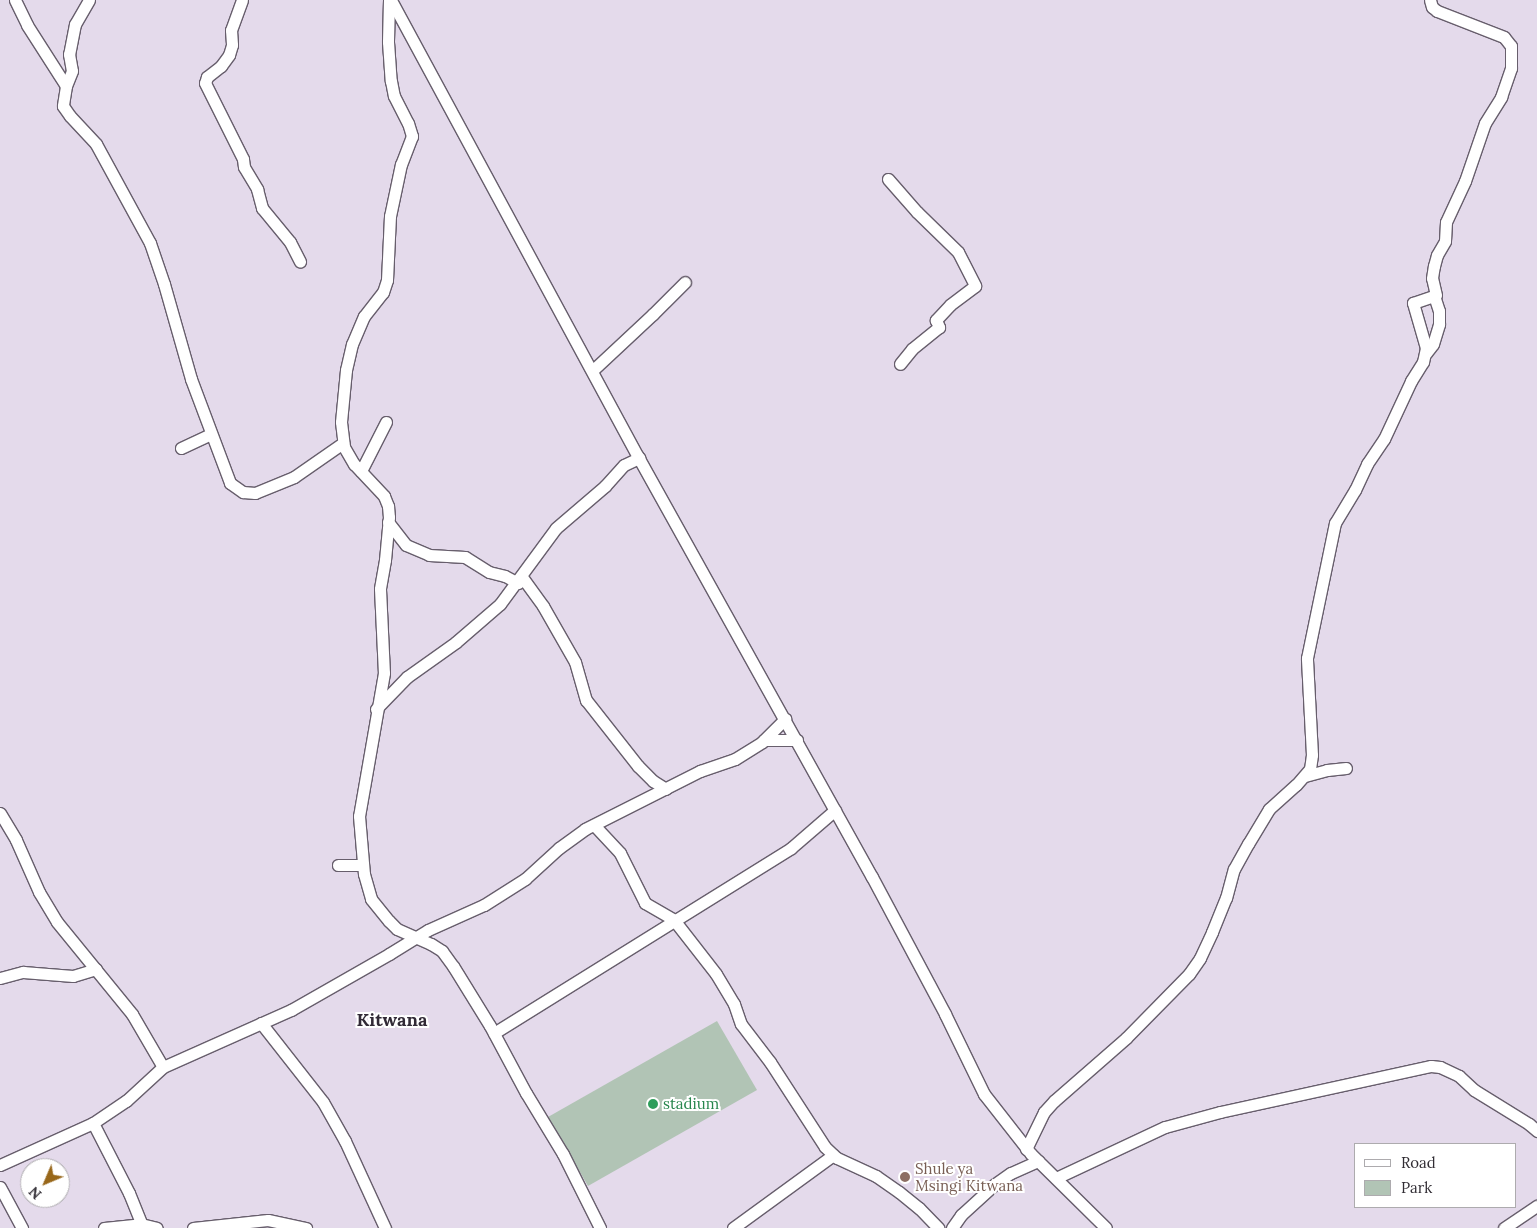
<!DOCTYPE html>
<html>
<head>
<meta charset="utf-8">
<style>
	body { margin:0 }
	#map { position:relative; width:1537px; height:1228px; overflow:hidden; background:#e4daeb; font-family:Lora,serif }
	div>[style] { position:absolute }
	.green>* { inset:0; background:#b1c4b5 }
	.roads { filter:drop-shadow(1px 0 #675e6c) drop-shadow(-1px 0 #675e6c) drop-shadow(0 1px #675e6c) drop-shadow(0 -1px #675e6c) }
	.minor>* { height:11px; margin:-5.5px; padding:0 5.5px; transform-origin:5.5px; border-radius:5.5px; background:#fff }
	.dots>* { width:14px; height:14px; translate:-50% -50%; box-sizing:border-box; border:2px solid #fff; border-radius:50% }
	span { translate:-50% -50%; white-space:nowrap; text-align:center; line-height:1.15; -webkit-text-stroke:4px #fff; paint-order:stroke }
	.leisure-label { font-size:15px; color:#27864d }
	.left { translate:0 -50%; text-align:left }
	.education-label { font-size:15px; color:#785e54 }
	.quarter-label { font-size:18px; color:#312a36; font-weight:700 }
	.legend { position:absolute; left:1354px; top:1143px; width:162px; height:65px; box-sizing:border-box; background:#fff; border:1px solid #adabae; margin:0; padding:6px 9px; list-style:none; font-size:15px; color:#312d34 }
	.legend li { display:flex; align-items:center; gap:10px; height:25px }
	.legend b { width:25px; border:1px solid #adabae }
	.north { position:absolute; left:20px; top:1158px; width:50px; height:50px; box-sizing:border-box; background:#fff; border:1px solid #adabae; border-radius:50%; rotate:225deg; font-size:14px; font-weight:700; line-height:20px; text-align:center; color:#312d34 }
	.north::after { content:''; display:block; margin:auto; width:18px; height:22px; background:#98671a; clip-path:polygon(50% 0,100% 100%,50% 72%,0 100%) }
</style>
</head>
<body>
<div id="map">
	<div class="green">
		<div style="clip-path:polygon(717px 1021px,757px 1090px,588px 1186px,548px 1117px)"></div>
	</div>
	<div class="roads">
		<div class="minor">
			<div style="left:15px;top:0;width:28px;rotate:64deg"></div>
			<div style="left:27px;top:25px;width:72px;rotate:57.4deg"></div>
			<div style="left:89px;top:0;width:28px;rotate:120deg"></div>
			<div style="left:75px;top:24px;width:31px;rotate:101deg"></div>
			<div style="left:69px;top:54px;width:17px;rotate:80deg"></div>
			<div style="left:72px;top:71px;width:16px;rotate:112deg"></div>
			<div style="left:66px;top:86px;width:20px;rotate:99deg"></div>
			<div style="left:63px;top:106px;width:12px;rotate:55deg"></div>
			<div style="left:70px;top:116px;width:38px;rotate:47deg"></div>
			<div style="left:96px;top:144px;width:113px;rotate:61.4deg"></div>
			<div style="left:150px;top:243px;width:43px;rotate:71.1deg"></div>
			<div style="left:164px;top:284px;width:99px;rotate:74.1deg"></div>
			<div style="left:191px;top:379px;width:111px;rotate:69.4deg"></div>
			<div style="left:230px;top:483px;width:16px;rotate:35deg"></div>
			<div style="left:243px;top:492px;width:12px;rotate:5deg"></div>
			<div style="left:255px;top:493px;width:42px;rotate:-22.3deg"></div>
			<div style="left:294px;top:477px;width:60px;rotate:-34.8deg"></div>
			<div style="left:242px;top:0;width:32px;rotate:110deg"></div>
			<div style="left:231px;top:30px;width:15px;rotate:86deg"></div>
			<div style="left:232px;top:45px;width:10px;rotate:107deg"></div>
			<div style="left:229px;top:55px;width:14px;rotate:126deg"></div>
			<div style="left:221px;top:66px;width:18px;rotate:142deg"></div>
			<div style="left:207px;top:77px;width:6px;rotate:108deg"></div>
			<div style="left:205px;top:83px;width:85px;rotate:63.4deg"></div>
			<div style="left:243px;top:159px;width:8px;rotate:83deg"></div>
			<div style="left:244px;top:167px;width:26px;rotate:59deg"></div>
			<div style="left:257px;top:189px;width:20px;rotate:75deg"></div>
			<div style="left:262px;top:208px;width:44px;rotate:50.5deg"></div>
			<div style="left:290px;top:242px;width:22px;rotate:63deg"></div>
			<div style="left:389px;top:0;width:42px;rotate:91.4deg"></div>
			<div style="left:388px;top:42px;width:39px;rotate:86deg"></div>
			<div style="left:391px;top:81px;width:15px;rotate:79deg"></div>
			<div style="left:394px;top:96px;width:30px;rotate:63deg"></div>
			<div style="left:408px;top:123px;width:14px;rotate:73deg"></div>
			<div style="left:412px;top:136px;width:30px;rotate:111deg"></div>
			<div style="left:401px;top:164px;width:53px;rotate:101.9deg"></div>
			<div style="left:390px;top:216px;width:64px;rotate:92.7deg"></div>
			<div style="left:387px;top:280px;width:13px;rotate:108deg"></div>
			<div style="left:383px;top:292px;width:31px;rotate:128deg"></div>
			<div style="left:364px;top:316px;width:30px;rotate:113deg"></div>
			<div style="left:352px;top:344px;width:27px;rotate:103deg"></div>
			<div style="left:346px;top:370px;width:52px;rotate:95.5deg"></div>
			<div style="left:341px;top:422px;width:25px;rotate:83deg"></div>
			<div style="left:344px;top:447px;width:20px;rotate:60deg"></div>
			<div style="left:354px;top:464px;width:44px;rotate:46.8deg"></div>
			<div style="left:384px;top:496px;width:11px;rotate:68deg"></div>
			<div style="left:388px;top:506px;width:11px;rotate:85deg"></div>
			<div style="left:389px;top:517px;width:43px;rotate:95.3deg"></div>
			<div style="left:385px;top:560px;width:29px;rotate:100deg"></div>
			<div style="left:380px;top:589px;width:84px;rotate:87.3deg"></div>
			<div style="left:384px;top:673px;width:145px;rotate:99.9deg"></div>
			<div style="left:359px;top:816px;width:58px;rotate:85.1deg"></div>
			<div style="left:364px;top:874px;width:26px;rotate:74deg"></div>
			<div style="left:371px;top:899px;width:28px;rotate:51deg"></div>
			<div style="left:389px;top:921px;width:11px;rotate:45deg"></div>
			<div style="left:397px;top:929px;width:37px;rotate:24deg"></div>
			<div style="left:431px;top:944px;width:13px;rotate:32deg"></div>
			<div style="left:442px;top:951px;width:19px;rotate:54deg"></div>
			<div style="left:453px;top:966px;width:70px;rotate:58.3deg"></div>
			<div style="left:490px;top:1026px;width:76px;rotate:61.8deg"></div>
			<div style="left:526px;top:1093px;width:71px;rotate:58.8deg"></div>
			<div style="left:563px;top:1154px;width:83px;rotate:63.4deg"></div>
			<div style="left:391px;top:0;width:517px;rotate:61.6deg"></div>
			<div style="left:637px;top:455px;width:483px;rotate:60.9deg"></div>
			<div style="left:872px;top:877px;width:155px;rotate:61.9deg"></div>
			<div style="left:945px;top:1014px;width:89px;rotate:64deg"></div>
			<div style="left:984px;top:1094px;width:76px;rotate:51.9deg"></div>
			<div style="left:1031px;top:1154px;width:105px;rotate:44.6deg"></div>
			<div style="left:888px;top:179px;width:44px;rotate:48.7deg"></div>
			<div style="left:917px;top:212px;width:57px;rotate:44.3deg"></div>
			<div style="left:958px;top:252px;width:38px;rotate:63deg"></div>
			<div style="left:975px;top:286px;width:31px;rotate:143deg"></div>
			<div style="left:950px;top:305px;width:21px;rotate:133deg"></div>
			<div style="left:936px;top:320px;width:8px;rotate:67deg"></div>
			<div style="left:939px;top:327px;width:35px;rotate:141deg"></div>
			<div style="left:912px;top:349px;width:19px;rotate:129deg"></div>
			<div style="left:1426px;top:353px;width:11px;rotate:-52deg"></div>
			<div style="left:1433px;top:344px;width:21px;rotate:-73deg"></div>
			<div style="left:1439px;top:324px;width:13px;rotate:-90deg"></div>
			<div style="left:1439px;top:311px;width:16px;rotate:-108deg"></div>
			<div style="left:593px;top:370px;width:82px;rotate:-43deg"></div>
			<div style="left:653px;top:314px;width:45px;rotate:-45deg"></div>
			<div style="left:181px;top:448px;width:33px;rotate:-25deg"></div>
			<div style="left:361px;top:471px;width:55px;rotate:-63deg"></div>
			<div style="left:388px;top:522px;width:29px;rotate:52deg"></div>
			<div style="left:406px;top:545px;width:25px;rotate:23deg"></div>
			<div style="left:429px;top:555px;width:36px;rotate:3deg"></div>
			<div style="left:465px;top:557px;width:28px;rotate:32deg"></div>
			<div style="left:489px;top:572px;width:16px;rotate:14deg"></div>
			<div style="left:505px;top:576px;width:15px;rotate:28deg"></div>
			<div style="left:522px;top:577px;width:36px;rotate:54deg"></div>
			<div style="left:543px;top:606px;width:64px;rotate:60.3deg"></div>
			<div style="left:575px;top:662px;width:40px;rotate:74deg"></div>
			<div style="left:586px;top:700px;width:84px;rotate:51.8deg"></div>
			<div style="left:638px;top:766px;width:21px;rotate:45deg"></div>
			<div style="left:653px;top:781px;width:15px;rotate:32deg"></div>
			<div style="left:376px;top:709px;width:45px;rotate:-45.9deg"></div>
			<div style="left:407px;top:677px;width:60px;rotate:-35.5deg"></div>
			<div style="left:456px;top:642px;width:58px;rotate:-40.8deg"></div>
			<div style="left:500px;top:604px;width:94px;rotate:-53.6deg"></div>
			<div style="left:556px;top:528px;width:65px;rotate:-40.6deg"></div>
			<div style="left:605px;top:486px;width:28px;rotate:-48deg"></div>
			<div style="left:624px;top:465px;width:17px;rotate:-25deg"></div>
			<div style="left:764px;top:740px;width:33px"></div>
			<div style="left:1305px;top:776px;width:23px;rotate:-15deg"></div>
			<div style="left:1327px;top:770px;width:19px;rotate:-6deg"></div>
			<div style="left:0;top:813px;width:31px;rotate:59deg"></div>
			<div style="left:16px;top:840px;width:57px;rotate:66.1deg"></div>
			<div style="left:39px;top:892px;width:35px;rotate:59deg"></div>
			<div style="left:57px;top:922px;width:119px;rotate:50.8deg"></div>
			<div style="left:132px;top:1014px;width:61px;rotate:59.7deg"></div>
			<div style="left:594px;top:825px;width:38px;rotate:47deg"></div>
			<div style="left:620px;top:853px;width:56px;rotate:63.4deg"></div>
			<div style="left:645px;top:903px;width:34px;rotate:30deg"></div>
			<div style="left:674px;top:920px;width:68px;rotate:52.1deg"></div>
			<div style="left:716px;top:974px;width:35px;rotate:59deg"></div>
			<div style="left:734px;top:1004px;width:21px;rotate:71deg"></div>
			<div style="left:741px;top:1024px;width:48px;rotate:52.7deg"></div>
			<div style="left:770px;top:1062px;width:101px;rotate:57.1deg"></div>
			<div style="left:825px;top:1147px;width:16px;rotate:43deg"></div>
			<div style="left:837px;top:1158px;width:43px;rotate:24.8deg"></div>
			<div style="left:876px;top:1176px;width:28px;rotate:35deg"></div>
			<div style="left:899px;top:1192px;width:26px;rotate:39deg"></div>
			<div style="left:919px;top:1208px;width:28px;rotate:46deg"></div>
			<div style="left:338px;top:865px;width:25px"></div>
			<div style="left:0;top:978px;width:24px;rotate:-15deg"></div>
			<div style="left:23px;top:972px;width:50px;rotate:4.6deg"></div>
			<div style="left:73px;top:976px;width:24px;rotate:-17deg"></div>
			<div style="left:261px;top:1023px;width:100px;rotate:51.9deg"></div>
			<div style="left:323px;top:1102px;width:45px;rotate:60.6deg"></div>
			<div style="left:345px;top:1141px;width:96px;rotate:65.3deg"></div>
			<div style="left:494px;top:1033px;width:350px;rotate:-31.9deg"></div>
			<div style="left:791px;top:848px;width:58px;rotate:-40.8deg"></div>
			<div style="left:93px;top:1123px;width:79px;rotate:62.8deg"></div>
			<div style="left:129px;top:1193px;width:38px;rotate:68deg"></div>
			<div style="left:1026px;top:1149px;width:41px;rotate:-64.1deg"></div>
			<div style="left:1044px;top:1112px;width:15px;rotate:-48deg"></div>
			<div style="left:1054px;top:1101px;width:96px;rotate:-41.2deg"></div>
			<div style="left:1126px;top:1038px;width:90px;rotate:-45.5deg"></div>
			<div style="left:1189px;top:974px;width:19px;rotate:-55deg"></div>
			<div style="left:1200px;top:958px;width:29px;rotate:-65deg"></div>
			<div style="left:1212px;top:932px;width:37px;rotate:-68deg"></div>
			<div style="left:1226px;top:898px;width:30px;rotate:-75deg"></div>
			<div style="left:1234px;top:869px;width:29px;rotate:-61deg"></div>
			<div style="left:1248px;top:844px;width:41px;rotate:-59deg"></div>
			<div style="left:1269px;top:809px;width:36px;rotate:-42deg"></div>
			<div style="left:1296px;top:785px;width:21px;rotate:-49deg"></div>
			<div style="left:1310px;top:769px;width:14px;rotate:-82deg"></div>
			<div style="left:1312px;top:755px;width:97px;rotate:-93deg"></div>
			<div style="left:1307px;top:658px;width:138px;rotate:-78.3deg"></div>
			<div style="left:1335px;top:523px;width:39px;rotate:-59deg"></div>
			<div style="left:1355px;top:490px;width:29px;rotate:-65deg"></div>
			<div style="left:1367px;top:464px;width:30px;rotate:-56deg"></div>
			<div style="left:1384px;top:439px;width:64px;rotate:-65deg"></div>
			<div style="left:1411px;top:381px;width:22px;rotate:-58deg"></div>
			<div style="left:1423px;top:362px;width:14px;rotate:-78deg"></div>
			<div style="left:1426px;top:348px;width:47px;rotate:-106.1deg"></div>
			<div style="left:1413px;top:303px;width:24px;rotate:-19deg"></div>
			<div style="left:1436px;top:295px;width:17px;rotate:-103deg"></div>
			<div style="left:1432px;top:278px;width:12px;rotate:-81deg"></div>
			<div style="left:1434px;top:266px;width:11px;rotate:-75deg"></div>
			<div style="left:1437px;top:255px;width:16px;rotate:-60deg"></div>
			<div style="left:1445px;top:241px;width:19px;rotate:-87deg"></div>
			<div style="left:1446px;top:222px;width:45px;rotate:-65.1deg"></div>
			<div style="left:1465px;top:181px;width:61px;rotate:-71deg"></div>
			<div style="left:1485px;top:123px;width:31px;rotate:-58deg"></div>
			<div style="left:1501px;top:97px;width:31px;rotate:-71deg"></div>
			<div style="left:1511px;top:68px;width:22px;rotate:-90deg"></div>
			<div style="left:1511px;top:46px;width:11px;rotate:-128deg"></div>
			<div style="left:1504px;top:37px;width:72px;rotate:-158.8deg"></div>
			<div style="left:1437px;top:11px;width:6px;rotate:-141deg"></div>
			<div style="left:1432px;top:7px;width:7px;rotate:-106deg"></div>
			<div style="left:0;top:1165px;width:102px;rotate:-24.3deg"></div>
			<div style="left:93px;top:1123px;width:40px;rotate:-34deg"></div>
			<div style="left:126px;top:1101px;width:50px;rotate:-42.6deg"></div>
			<div style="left:163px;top:1067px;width:140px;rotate:-24deg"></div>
			<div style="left:291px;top:1010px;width:113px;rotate:-29.7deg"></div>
			<div style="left:389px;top:954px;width:46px;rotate:-31.6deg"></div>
			<div style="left:428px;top:930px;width:61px;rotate:-24.1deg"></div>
			<div style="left:484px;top:905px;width:49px;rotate:-32.4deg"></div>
			<div style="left:525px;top:879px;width:46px;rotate:-42.4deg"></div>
			<div style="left:559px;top:848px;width:32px;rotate:-36deg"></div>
			<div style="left:585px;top:829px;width:129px;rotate:-26.8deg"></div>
			<div style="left:700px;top:771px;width:37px;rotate:-19deg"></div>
			<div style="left:735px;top:759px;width:32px;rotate:-32deg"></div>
			<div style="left:762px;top:742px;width:33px;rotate:-45deg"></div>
			<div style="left:1056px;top:1178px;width:120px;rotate:-25.1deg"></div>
			<div style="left:1165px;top:1127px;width:57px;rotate:-15.3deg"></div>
			<div style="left:1220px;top:1112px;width:216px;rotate:-12.3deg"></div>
			<div style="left:1431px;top:1066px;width:9px;rotate:6deg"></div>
			<div style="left:1440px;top:1067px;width:21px;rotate:25deg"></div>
			<div style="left:1459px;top:1076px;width:21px;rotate:43deg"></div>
			<div style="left:1474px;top:1090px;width:65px;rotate:31.7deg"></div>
			<div style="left:1529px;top:1124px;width:11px;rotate:41deg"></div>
			<div style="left:0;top:1187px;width:47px;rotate:61.8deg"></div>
			<div style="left:104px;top:1228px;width:37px;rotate:-6deg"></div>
			<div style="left:141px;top:1224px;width:16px;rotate:14deg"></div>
			<div style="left:193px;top:1228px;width:75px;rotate:-6.1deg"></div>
			<div style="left:268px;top:1220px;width:39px;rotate:12deg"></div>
			<div style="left:733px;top:1228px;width:124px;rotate:-36.1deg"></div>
			<div style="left:952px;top:1228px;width:16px;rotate:-55deg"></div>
			<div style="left:961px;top:1215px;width:46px;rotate:-42.4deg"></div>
			<div style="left:995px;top:1184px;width:19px;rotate:-35deg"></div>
			<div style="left:1011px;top:1173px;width:30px;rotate:-24deg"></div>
			<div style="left:1504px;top:1228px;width:40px;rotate:-34deg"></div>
		</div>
	</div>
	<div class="dots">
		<div style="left:653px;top:1104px;background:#2e9e5b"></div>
		<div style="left:905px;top:1177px;background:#8d6e63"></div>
	</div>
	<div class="leisure-label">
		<span class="left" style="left:663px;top:1104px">stadium</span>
	</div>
	<div class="education-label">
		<span class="left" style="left:915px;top:1177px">Shule ya<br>Msingi Kitwana</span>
	</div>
	<div class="quarter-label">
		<span style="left:392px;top:1020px">Kitwana</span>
	</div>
	<ul class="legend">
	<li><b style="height:6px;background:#fff"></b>Road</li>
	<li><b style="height:14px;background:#b1c4b5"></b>Park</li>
	</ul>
	<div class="north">N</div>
</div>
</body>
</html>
